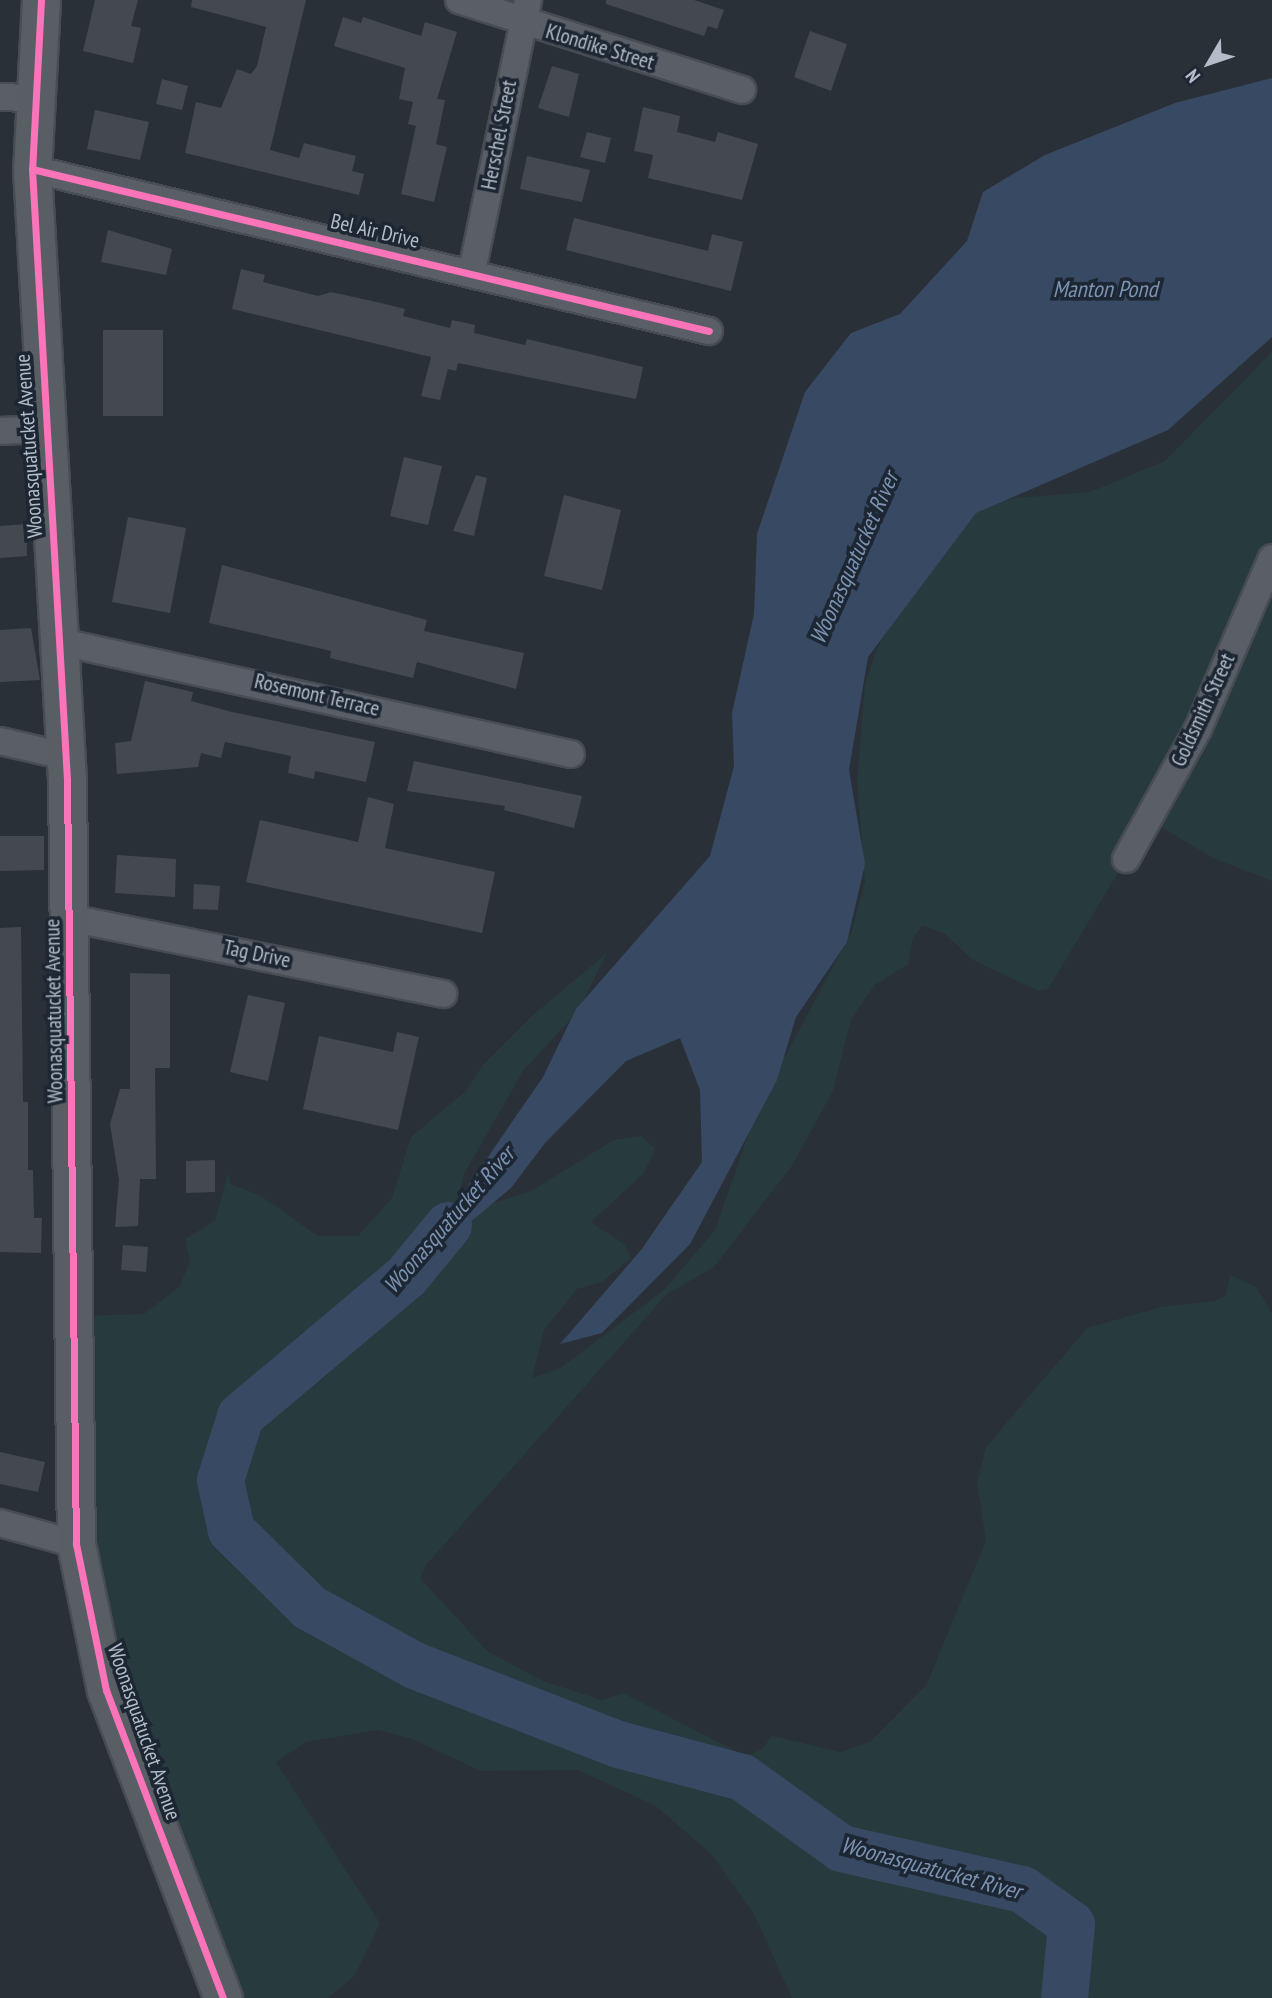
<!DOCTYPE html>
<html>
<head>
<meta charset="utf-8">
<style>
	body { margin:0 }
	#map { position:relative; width:1272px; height:1998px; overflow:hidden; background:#2a3038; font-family:"PT Sans Narrow",sans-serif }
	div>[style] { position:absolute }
	.green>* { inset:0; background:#273a3e }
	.water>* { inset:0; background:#384963 }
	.river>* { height:47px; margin:-23.5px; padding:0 23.5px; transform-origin:23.5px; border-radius:23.5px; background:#384963 }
	.building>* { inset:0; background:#444950 }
	.roads { filter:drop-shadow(2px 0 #484c53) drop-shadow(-2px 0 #484c53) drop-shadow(0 2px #484c53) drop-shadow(0 -2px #484c53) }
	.street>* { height:26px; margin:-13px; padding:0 13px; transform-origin:13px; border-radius:13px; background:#5a5e66 }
	.secondary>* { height:37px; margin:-18.5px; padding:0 18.5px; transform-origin:18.5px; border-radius:18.5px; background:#595d64 }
	.cycleway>* { height:7px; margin:-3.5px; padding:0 3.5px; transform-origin:3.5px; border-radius:3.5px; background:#fb73b8 }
	span { translate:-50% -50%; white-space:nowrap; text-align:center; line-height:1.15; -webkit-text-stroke:7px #1d2633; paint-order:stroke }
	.street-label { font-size:21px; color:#b4bcc9 }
	.water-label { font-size:23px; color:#7c92b1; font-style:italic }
	.north { position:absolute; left:1174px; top:28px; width:70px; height:70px; -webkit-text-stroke:5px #1d2633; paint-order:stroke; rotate:231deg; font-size:19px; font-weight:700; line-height:28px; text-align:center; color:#b4bcc9 }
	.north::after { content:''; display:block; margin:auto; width:24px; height:32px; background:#b4bcc9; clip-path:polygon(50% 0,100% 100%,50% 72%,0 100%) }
</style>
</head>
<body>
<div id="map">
	<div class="green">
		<div style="clip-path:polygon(1272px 352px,1272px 881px,1213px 858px,1150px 820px,1048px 989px,1039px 991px,973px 960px,945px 934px,922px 925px,913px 938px,908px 964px,875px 985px,851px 1019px,833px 1091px,791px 1167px,714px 1267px,667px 1294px,426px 1565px,420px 1578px,487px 1651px,543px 1681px,602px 1700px,623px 1693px,745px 1756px,761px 1750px,772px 1736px,841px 1752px,870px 1742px,927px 1684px,986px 1540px,977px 1484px,986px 1447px,1087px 1328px,1161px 1307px,1215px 1301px,1226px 1295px,1230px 1275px,1256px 1287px,1272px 1313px,1272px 1998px,792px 1998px,754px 1914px,712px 1855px,656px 1806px,578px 1770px,481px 1771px,412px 1739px,378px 1730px,306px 1742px,276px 1762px,380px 1923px,355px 1975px,328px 1998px,228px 1998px,98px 1635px,80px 1316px,144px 1314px,179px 1287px,190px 1262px,185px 1239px,215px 1221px,228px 1174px,231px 1184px,261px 1196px,318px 1236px,358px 1236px,392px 1198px,411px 1137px,466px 1091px,482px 1066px,534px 1014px,607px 953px,578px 1011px,523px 1071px,464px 1174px,460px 1193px,481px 1207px,531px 1191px,614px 1140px,641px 1136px,655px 1149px,644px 1173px,591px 1222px,625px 1245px,631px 1258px,602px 1282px,577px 1289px,544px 1330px,532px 1378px,559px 1369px,665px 1289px,715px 1230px,758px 1107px,851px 933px,865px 882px,857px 781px,865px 685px,875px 653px,920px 565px,939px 536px,992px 500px,1090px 492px,1165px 461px)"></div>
	</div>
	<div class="water">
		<div style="clip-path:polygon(1272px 78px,1272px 337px,1168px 430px,976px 513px,868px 657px,849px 770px,865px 864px,847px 942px,796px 1017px,777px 1080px,690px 1244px,602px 1333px,560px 1344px,641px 1250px,702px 1162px,700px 1090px,680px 1038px,626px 1061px,545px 1143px,511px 1188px,406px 1276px,543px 1077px,576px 1009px,710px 856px,734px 766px,732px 713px,754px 614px,757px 534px,805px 392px,851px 333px,900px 314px,967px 241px,983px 192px,1045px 155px,1175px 103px)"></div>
	</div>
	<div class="river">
		<div style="left:448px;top:1225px;width:66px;rotate:129.5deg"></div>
		<div style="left:406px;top:1276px;width:217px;rotate:139.9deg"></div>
		<div style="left:240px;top:1416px;width:67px;rotate:107.4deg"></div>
		<div style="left:220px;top:1480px;width:51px;rotate:77.6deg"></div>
		<div style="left:231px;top:1530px;width:110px;rotate:44.6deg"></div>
		<div style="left:309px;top:1607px;width:120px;rotate:28.9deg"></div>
		<div style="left:414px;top:1665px;width:219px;rotate:21.2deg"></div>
		<div style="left:618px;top:1744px;width:128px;rotate:14.9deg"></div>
		<div style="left:742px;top:1777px;width:122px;rotate:35.6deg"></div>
		<div style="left:841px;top:1848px;width:186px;rotate:12.8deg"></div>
		<div style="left:1022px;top:1889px;width:60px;rotate:35.5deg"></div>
		<div style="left:1071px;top:1924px;width:74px;rotate:95.4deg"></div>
	</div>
	<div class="building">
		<div style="clip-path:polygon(95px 0,138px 0,131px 26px,141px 28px,133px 63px,83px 51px)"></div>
		<div style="clip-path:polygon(192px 0,306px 0,270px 150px,299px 158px,304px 143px,356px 156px,352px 171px,364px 174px,359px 195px,185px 153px,196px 102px,221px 108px,237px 69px,251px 74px,257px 66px,266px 27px,191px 7px)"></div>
		<div style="clip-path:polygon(606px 0,694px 0,724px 10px,717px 29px,708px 26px,704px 36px,606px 4px)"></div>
		<div style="clip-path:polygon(343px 17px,361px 23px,363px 17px,421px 36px,425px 22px,457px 32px,437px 99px,445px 100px,436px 144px,447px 147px,434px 202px,401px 194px,416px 126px,408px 124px,413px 102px,399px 99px,405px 68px,334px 46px)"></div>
		<div style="clip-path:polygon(810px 31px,847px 44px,831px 91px,794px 77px)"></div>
		<div style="clip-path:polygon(552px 66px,579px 74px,569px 117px,538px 108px)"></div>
		<div style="clip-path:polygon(162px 79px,188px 86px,182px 110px,156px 104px)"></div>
		<div style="clip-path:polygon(643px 107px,680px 116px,677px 132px,715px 142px,718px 132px,758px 144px,742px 200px,648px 178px,653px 155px,634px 151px)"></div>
		<div style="clip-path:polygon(95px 110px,149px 122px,140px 160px,87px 149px)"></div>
		<div style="clip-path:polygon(587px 132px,611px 138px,605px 163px,580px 157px)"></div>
		<div style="clip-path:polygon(527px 156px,590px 170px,582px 202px,520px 189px)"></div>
		<div style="clip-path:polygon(574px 218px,708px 251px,712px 234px,743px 242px,731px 291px,566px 250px)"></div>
		<div style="clip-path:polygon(108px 230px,172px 249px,166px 275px,101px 262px)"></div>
		<div style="clip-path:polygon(241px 269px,265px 275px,263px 282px,318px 296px,331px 292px,381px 303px,405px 309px,403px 316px,450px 328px,452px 320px,475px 325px,474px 333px,525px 345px,527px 339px,643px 367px,636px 399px,458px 363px,456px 371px,448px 369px,440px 400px,421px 396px,431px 357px,232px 309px)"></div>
		<div style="clip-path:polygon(103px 330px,163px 330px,163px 416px,103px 416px)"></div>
		<div style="clip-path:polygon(404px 457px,442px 466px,428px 525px,390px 516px)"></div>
		<div style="clip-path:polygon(476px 475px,487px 478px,474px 536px,453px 531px)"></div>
		<div style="clip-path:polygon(564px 495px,621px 510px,602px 590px,544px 576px)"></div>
		<div style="clip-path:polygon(128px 517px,186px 528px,170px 613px,112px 602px)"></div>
		<div style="clip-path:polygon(26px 524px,27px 556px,0 558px,0 526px)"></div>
		<div style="clip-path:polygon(222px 565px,427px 620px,424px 631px,524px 653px,516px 689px,417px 662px,413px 678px,330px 658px,331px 651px,209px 623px)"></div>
		<div style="clip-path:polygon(31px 628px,40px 680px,0 682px,0 630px)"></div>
		<div style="clip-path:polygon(145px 681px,193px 692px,191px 701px,232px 712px,375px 742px,366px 782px,315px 771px,314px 779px,288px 773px,291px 756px,225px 742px,221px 758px,201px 753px,198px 767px,117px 774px,115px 743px,131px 741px)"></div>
		<div style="clip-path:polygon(414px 761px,582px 796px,574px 828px,504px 810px,505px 806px,407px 791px)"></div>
		<div style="clip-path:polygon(368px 797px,394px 804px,385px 848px,495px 872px,482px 933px,246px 882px,260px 820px,358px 842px)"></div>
		<div style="clip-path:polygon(0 836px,44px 836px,44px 870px,0 871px)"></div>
		<div style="clip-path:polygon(117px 855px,176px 859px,175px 897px,115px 893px)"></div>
		<div style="clip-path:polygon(194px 884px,220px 886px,218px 910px,193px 909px)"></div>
		<div style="clip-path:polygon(21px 927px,23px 1102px,28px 1102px,28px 1170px,33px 1170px,34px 1218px,42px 1218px,41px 1253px,0 1252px,0 928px)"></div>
		<div style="clip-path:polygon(130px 973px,170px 974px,170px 1068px,155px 1068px,156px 1179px,140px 1179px,138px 1226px,115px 1227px,119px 1180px,110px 1124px,120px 1089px,130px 1089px)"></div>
		<div style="clip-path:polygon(248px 995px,285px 1003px,268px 1081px,230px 1072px)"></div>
		<div style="clip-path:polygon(397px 1032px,419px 1037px,398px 1130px,303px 1109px,319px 1036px,393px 1052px)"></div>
		<div style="clip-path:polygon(215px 1160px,215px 1192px,186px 1193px,186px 1161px)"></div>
		<div style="clip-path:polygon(123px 1245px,148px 1247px,146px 1272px,121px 1270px)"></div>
		<div style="clip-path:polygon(0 1452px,45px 1462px,38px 1492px,0 1484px)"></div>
	</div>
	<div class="roads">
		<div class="street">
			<div style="left:459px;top:0;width:297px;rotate:17.6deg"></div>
			<div style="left:0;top:97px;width:33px;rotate:2deg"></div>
			<div style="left:32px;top:169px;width:696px;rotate:13.46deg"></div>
			<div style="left:472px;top:271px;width:277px;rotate:-78.3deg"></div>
			<div style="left:0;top:431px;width:46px;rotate:-2.5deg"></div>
			<div style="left:61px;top:642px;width:522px;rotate:12.39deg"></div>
			<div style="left:0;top:741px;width:67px;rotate:13deg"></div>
			<div style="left:1126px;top:859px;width:149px;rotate:-61deg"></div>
			<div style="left:1198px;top:729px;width:186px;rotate:-66.6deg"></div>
			<div style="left:70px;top:918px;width:381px;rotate:11.5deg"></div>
			<div style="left:0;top:1523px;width:79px;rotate:15.4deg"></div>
		</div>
		<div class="secondary">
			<div style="left:41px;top:0;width:169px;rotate:93deg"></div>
			<div style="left:32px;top:169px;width:612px;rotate:86.72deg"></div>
			<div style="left:67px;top:780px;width:764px;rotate:89.33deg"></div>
			<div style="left:76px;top:1544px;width:149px;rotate:78.4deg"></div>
			<div style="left:106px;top:1690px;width:329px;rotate:69.2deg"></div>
		</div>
	</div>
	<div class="cycleway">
		<div style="left:41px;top:0;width:169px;rotate:93deg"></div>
		<div style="left:32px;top:169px;width:612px;rotate:86.72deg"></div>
		<div style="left:67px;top:780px;width:764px;rotate:89.33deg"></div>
		<div style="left:76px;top:1544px;width:149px;rotate:78.4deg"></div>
		<div style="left:106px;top:1690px;width:329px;rotate:69.2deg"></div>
		<div style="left:32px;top:169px;width:696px;rotate:13.46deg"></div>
	</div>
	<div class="street-label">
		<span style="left:600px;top:47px;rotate:17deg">Klondike Street</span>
		<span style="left:499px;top:135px;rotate:-79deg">Herschel Street</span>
		<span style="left:375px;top:231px;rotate:13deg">Bel Air Drive</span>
		<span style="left:29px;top:446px;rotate:-94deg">Woonasquatucket Avenue</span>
		<span style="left:317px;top:695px;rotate:13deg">Rosemont Terrace</span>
		<span style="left:1203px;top:710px;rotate:-65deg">Goldsmith Street</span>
		<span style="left:257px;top:954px;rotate:12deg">Tag Drive</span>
		<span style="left:54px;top:1011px;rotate:-91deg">Woonasquatucket Avenue</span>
		<span style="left:144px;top:1732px;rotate:71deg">Woonasquatucket Avenue</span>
	</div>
	<div class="water-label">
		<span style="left:1105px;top:289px">Manton Pond</span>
		<span style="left:854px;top:558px;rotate:-66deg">Woonasquatucket River</span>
		<span style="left:449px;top:1220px;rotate:-49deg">Woonasquatucket River</span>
		<span style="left:931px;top:1868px;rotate:15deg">Woonasquatucket River</span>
	</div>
	<div class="north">N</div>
</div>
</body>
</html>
